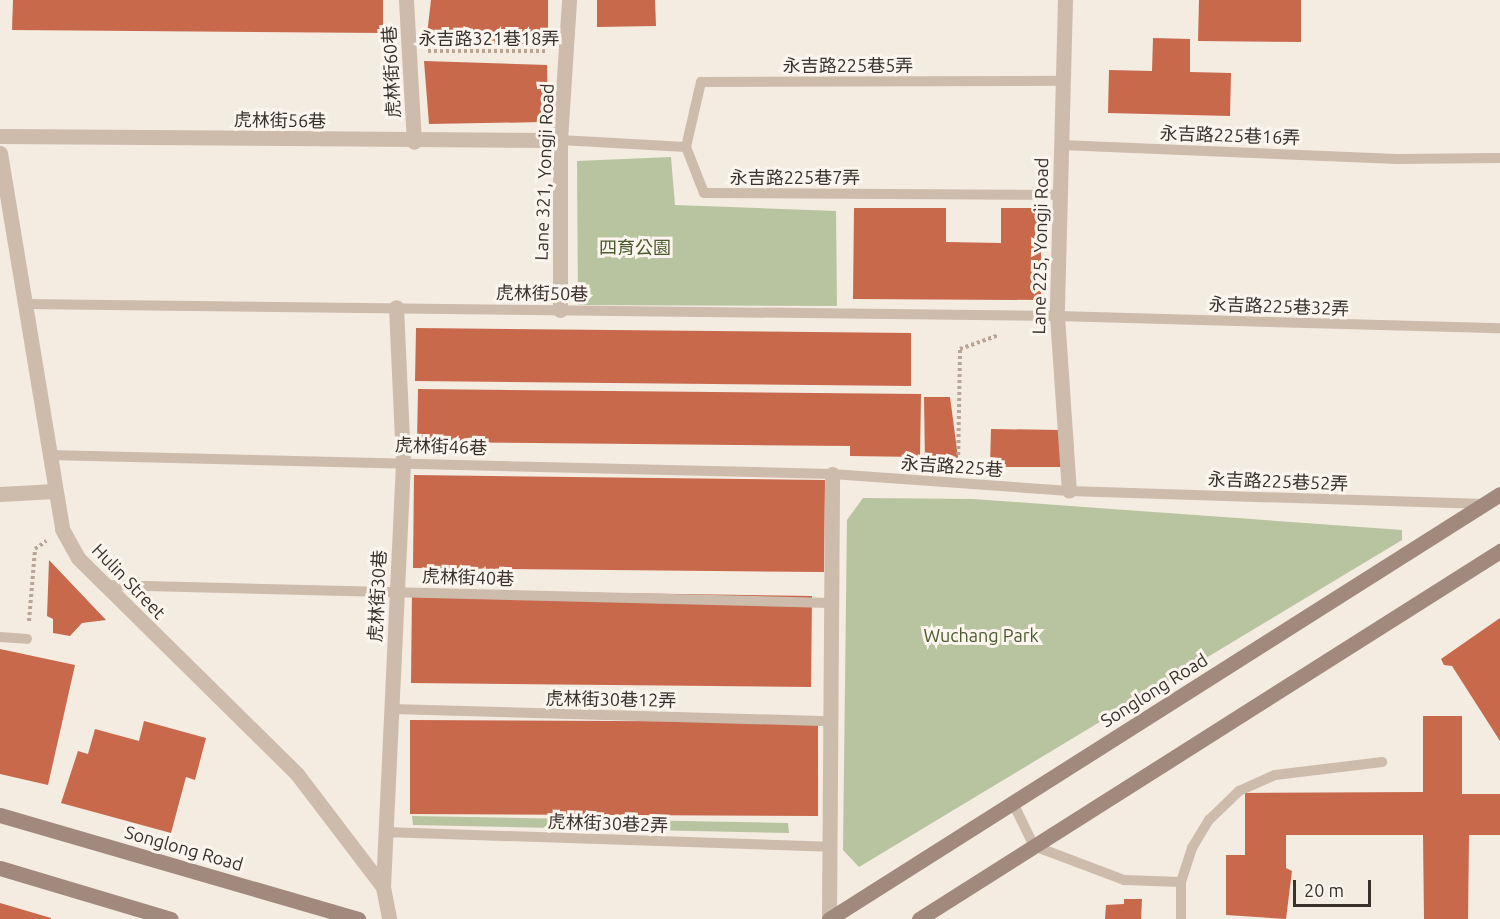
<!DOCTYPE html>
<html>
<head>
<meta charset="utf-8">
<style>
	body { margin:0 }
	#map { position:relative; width:1500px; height:919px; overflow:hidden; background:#f4ebe1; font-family:Ubuntu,"Noto Sans TC",sans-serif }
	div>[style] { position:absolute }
	.green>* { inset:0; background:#b8c4a0 }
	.building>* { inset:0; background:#c8694b }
	.path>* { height:4px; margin-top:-2px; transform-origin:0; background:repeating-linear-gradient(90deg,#b9a596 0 3px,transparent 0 6px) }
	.lane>* { height:10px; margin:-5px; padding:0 5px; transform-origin:5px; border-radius:5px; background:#cdbbac }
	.street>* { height:15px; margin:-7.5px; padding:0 7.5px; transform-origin:7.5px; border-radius:7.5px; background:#cdbbac }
	.secondary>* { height:15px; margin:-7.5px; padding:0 7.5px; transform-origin:7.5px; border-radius:7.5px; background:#a18a7d }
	span { translate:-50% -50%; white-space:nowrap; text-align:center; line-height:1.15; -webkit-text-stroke:6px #fbf5ee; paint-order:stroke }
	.street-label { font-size:18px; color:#3b302b }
	.park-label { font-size:18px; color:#4a5a2e }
	.scale { position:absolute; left:1293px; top:880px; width:78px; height:27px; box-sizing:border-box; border:3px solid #3b302b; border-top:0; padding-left:8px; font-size:18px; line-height:21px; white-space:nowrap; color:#3b302b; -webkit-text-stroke:4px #fbf5ee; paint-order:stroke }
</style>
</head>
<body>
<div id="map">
	<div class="green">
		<div style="clip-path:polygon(671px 157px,675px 205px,836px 211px,837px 306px,578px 305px,577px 161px)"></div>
		<div style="clip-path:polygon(863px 498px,973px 499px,1402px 530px,1402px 540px,859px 867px,843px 850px,847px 520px)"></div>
		<div style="clip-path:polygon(412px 816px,788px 823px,789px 833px,413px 825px)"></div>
	</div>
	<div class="building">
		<div style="clip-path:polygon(13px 0,383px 0,383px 33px,12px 30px)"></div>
		<div style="clip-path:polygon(431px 0,548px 0,548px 44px,426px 43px)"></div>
		<div style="clip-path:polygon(597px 0,655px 0,656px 26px,597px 27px)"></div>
		<div style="clip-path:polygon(1199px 0,1301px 0,1301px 42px,1198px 41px)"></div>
		<div style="clip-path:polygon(1153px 38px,1190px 39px,1190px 72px,1231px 73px,1230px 116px,1108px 113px,1109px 70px,1152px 71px)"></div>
		<div style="clip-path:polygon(424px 61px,547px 65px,548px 116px,544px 122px,429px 124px)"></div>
		<div style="clip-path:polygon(854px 208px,946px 208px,946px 242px,1001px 243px,1001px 208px,1041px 208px,1041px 300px,853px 299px)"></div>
		<div style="clip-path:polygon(416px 328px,911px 333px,911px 386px,415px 381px)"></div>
		<div style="clip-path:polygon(418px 389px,921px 394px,920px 457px,850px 456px,850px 446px,417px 442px)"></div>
		<div style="clip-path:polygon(924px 397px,950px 397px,959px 465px,925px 465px)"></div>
		<div style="clip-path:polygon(991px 429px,1061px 430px,1061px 467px,990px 467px)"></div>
		<div style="clip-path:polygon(414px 475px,825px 480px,824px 572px,413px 568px)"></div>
		<div style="clip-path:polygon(49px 560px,106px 620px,82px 623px,70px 636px,53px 633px,53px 619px,47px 616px)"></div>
		<div style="clip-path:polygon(412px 590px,812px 596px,811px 687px,411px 683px)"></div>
		<div style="clip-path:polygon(1500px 618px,1500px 741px,1452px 666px,1444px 665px,1441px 659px)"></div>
		<div style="clip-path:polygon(0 649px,75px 665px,48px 785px,0 774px)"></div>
		<div style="clip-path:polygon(1423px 716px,1462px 716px,1462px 794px,1500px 794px,1500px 835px,1469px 835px,1468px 919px,1424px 919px,1423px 835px,1286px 835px,1286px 868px,1292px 871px,1286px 919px,1226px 915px,1226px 855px,1245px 855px,1245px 793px,1423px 792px)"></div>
		<div style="clip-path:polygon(410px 720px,818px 722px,818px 816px,410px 814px)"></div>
		<div style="clip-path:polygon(144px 721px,206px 738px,195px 780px,186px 777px,171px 833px,61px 803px,78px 751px,88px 754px,95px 729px,139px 741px)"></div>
		<div style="clip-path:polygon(1124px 899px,1142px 899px,1141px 919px,1105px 919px,1106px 905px,1124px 904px)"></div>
		<div style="clip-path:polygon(0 903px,51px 918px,51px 919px,0 919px)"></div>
	</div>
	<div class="path">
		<div style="left:428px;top:51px;width:119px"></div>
		<div style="left:958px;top:467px;width:118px;rotate:-89deg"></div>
		<div style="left:960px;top:349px;width:41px;rotate:-19.7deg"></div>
		<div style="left:29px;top:621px;width:72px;rotate:-85.2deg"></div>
		<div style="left:35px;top:549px;width:14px;rotate:-36deg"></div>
	</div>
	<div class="lane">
		<div style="left:560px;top:140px;width:126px;rotate:3.2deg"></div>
		<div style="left:686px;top:147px;width:49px;rotate:68.6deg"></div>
		<div style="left:704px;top:193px;width:357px;rotate:0.3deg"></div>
		<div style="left:1061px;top:145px;width:336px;rotate:2.4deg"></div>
		<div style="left:1397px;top:159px;width:103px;rotate:-0.6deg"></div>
		<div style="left:686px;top:147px;width:67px;rotate:-77deg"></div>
		<div style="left:701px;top:82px;width:359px;rotate:-0.2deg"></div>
		<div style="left:26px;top:304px;width:1031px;rotate:0.67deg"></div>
		<div style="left:1057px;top:316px;width:443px;rotate:1.6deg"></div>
		<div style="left:49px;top:455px;width:783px;rotate:1.39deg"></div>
		<div style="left:832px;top:474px;width:238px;rotate:4.1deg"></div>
		<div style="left:1069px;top:491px;width:416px;rotate:1.8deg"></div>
		<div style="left:105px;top:585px;width:725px;rotate:1.42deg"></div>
		<div style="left:0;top:637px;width:27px;rotate:4deg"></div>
		<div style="left:391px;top:709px;width:438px;rotate:1.6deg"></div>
		<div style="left:1013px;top:803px;width:48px;rotate:64deg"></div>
		<div style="left:1034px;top:846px;width:96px;rotate:20.7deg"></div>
		<div style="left:1124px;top:880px;width:57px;rotate:2deg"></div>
		<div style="left:385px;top:832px;width:444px;rotate:1.9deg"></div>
		<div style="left:1181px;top:919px;width:37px;rotate:-90deg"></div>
		<div style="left:1181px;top:882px;width:36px;rotate:-72deg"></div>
		<div style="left:1192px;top:848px;width:33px;rotate:-59deg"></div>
		<div style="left:1209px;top:820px;width:42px;rotate:-44deg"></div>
		<div style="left:1239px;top:791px;width:39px;rotate:-24deg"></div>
		<div style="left:1275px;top:775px;width:108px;rotate:-6.9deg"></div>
	</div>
	<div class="street">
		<div style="left:406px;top:0;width:142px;rotate:86.8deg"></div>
		<div style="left:1065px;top:0;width:316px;rotate:91.5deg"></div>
		<div style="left:1057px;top:316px;width:175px;rotate:86.1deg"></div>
		<div style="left:0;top:136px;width:560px;rotate:0.41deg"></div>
		<div style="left:0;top:153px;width:381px;rotate:80.6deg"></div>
		<div style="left:62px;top:529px;width:33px;rotate:61deg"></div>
		<div style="left:78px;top:558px;width:308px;rotate:44.6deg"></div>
		<div style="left:297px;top:774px;width:142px;rotate:52.7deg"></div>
		<div style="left:383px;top:887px;width:33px;rotate:79deg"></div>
		<div style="left:560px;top:310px;width:170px;rotate:-90deg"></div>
		<div style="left:560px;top:140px;width:140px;rotate:-86.3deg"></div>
		<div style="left:0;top:494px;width:54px;rotate:-3.2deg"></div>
		<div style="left:383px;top:887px;width:426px;rotate:-87.3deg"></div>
		<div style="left:403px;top:461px;width:154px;rotate:-92.6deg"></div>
		<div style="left:829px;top:919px;width:445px;rotate:-89.6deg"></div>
	</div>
	<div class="secondary">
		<div style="left:0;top:815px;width:373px;rotate:16.2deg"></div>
		<div style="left:0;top:868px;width:178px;rotate:16.6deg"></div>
		<div style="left:829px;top:919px;width:794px;rotate:-32.35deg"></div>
		<div style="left:919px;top:919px;width:688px;rotate:-32.35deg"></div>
	</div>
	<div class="street-label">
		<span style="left:489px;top:38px">永吉路321巷18弄</span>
		<span style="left:848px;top:65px">永吉路225巷5弄</span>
		<span style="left:391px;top:72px;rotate:-93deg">虎林街60巷</span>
		<span style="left:280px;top:120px;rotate:1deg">虎林街56巷</span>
		<span style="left:1230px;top:135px;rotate:2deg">永吉路225巷16弄</span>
		<span style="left:544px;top:172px;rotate:-88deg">Lane 321, Yongji Road</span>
		<span style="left:795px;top:177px">永吉路225巷7弄</span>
		<span style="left:1040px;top:246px;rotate:-89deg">Lane 225, Yongji Road</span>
		<span style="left:542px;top:293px;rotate:1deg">虎林街50巷</span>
		<span style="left:1279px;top:306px;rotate:2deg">永吉路225巷32弄</span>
		<span style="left:441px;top:446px;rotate:2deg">虎林街46巷</span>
		<span style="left:952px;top:466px;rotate:4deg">永吉路225巷</span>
		<span style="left:1278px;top:481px;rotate:2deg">永吉路225巷52弄</span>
		<span style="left:468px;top:577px;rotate:2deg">虎林街40巷</span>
		<span style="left:129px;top:581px;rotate:46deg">Hulin Street</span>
		<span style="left:377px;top:596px;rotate:-87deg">虎林街30巷</span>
		<span style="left:1154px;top:690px;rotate:-32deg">Songlong Road</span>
		<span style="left:611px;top:699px;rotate:1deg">虎林街30巷12弄</span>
		<span style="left:608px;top:823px;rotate:2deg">虎林街30巷2弄</span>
		<span style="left:184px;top:848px;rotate:16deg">Songlong Road</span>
	</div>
	<div class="park-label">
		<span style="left:635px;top:247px">四育公園</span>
		<span style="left:981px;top:635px">Wuchang Park</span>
	</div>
	<div class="scale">20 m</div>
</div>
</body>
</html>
